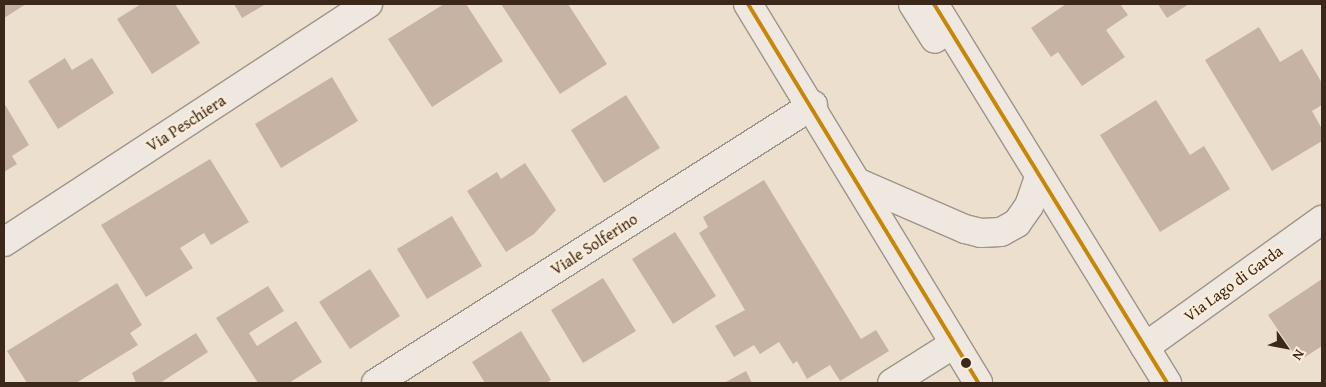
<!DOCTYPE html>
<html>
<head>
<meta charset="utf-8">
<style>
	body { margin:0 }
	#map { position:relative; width:1326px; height:387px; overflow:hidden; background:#ecdfce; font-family:"Gentium Book Plus",serif }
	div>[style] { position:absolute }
	.building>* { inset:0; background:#c7b3a4 }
	.roads { filter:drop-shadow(1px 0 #9e9489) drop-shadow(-1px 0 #9e9489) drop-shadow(0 1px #9e9489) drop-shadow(0 -1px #9e9489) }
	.minor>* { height:28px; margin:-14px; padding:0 14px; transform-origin:14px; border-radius:14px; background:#efe8e0 }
	.secondary>* { height:28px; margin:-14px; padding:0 14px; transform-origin:14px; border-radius:14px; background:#efe8e0 }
	.bus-1>* { height:4px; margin:-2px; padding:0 2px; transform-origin:2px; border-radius:2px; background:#c88607 }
	.dots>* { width:14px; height:14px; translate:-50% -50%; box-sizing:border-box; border:2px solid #fbecd7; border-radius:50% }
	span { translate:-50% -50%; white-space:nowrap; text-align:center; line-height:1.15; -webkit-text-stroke:4.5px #fbecd7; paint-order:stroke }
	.street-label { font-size:16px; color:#3b281b }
	.frame { position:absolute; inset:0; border:5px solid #3b281b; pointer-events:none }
	.north { position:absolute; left:1261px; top:322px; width:50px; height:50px; -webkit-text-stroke:4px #fbecd7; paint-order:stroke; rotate:123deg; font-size:14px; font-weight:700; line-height:20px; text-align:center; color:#3b281b }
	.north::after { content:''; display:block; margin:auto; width:18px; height:22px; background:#3b281b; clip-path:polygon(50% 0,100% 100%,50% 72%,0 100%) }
</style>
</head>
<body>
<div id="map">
	<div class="building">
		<div style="clip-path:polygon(4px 4px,26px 4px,4px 18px)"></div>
		<div style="clip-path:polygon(141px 4px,175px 4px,200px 43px,152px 74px,117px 19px)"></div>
		<div style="clip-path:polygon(234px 4px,266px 4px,242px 18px)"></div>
		<div style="clip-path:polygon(444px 4px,466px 4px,503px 61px,432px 107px,388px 39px)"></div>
		<div style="clip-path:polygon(501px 4px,568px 4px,607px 64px,560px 94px)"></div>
		<div style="clip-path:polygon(1066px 4px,1120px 4px,1128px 15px,1106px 30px,1125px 57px,1082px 86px,1058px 52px,1051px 57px,1031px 28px)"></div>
		<div style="clip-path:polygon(1158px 4px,1189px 4px,1167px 18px)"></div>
		<div style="clip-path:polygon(1259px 27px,1280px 62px,1302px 49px,1322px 83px,1322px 105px,1312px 111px,1322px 129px,1322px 141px,1272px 171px,1205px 60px)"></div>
		<div style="clip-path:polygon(65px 58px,72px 70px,92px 58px,114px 93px,58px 129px,28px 81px)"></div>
		<div style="clip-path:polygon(332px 77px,358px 121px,281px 168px,255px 124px)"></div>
		<div style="clip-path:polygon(626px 95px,660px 148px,604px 183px,571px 130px)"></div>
		<div style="clip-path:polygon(1156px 100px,1190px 155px,1204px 146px,1230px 189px,1160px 232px,1100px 135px)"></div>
		<div style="clip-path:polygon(4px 103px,29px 145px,12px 156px,17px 164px,4px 172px)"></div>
		<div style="clip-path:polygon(210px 159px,249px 222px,211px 245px,204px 233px,180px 248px,193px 268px,146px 297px,101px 225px)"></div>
		<div style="clip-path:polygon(525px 163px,556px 210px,534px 234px,506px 252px,467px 191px,497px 172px,501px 179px)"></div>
		<div style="clip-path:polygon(764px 180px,861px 339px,876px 330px,889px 351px,840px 381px,830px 365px,807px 379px,797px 361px,793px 364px,779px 342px,760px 354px,754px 345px,734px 357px,715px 326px,745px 310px,699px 233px,708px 227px,703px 217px)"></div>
		<div style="clip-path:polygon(452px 216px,482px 266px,427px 299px,397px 249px)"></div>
		<div style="clip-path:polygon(675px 232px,716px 296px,673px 324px,632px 259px)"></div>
		<div style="clip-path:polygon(370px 269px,400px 316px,350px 349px,319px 302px)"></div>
		<div style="clip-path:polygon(603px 278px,636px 331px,583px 363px,551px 310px)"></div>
		<div style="clip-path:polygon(1322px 279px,1322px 346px,1299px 361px,1268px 315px)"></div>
		<div style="clip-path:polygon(117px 283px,142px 325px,130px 333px,138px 345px,76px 383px,27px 383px,7px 351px)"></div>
		<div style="clip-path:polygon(268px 286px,284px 311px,249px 333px,257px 346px,296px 321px,322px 362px,289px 383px,258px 383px,216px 318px)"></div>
		<div style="clip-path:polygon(521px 331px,551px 380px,546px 383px,485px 383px,472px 362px)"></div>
		<div style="clip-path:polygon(196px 333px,208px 352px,160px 383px,136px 383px,132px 373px)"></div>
		<div style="clip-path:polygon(746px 371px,752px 383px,724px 383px)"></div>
	</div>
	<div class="roads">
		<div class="minor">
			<div style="left:4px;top:242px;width:435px;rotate:-33.2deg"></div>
			<div style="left:1145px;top:347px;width:218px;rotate:-35.7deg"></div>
			<div style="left:376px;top:383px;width:518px;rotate:-32.46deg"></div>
			<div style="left:892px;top:383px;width:73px;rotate:-32.2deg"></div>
		</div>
		<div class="secondary">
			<div style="left:748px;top:4px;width:443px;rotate:58.7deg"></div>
			<div style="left:913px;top:4px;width:41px;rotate:57.8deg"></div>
			<div style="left:934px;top:4px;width:445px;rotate:58.4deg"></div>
			<div style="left:859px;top:183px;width:116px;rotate:23.5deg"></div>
			<div style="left:965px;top:229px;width:16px;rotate:14deg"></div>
			<div style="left:981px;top:233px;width:20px;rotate:-3deg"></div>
			<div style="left:1001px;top:232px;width:18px;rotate:-29deg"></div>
			<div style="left:1017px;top:223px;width:21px;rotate:-55deg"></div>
			<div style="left:1029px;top:206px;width:31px;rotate:-71deg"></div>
		</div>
	</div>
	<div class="bus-1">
		<div style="left:748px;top:4px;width:443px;rotate:58.7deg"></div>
		<div style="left:934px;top:4px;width:445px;rotate:58.4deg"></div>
	</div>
	<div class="dots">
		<div style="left:966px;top:363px;background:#3b281b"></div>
	</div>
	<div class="street-label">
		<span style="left:186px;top:123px;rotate:-33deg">Via Peschiera</span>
		<span style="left:594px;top:244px;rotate:-33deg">Viale Solferino</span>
		<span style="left:1233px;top:283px;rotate:-36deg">Via Lago di Garda</span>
	</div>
	<div class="frame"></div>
	<div class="north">N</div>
</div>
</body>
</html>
